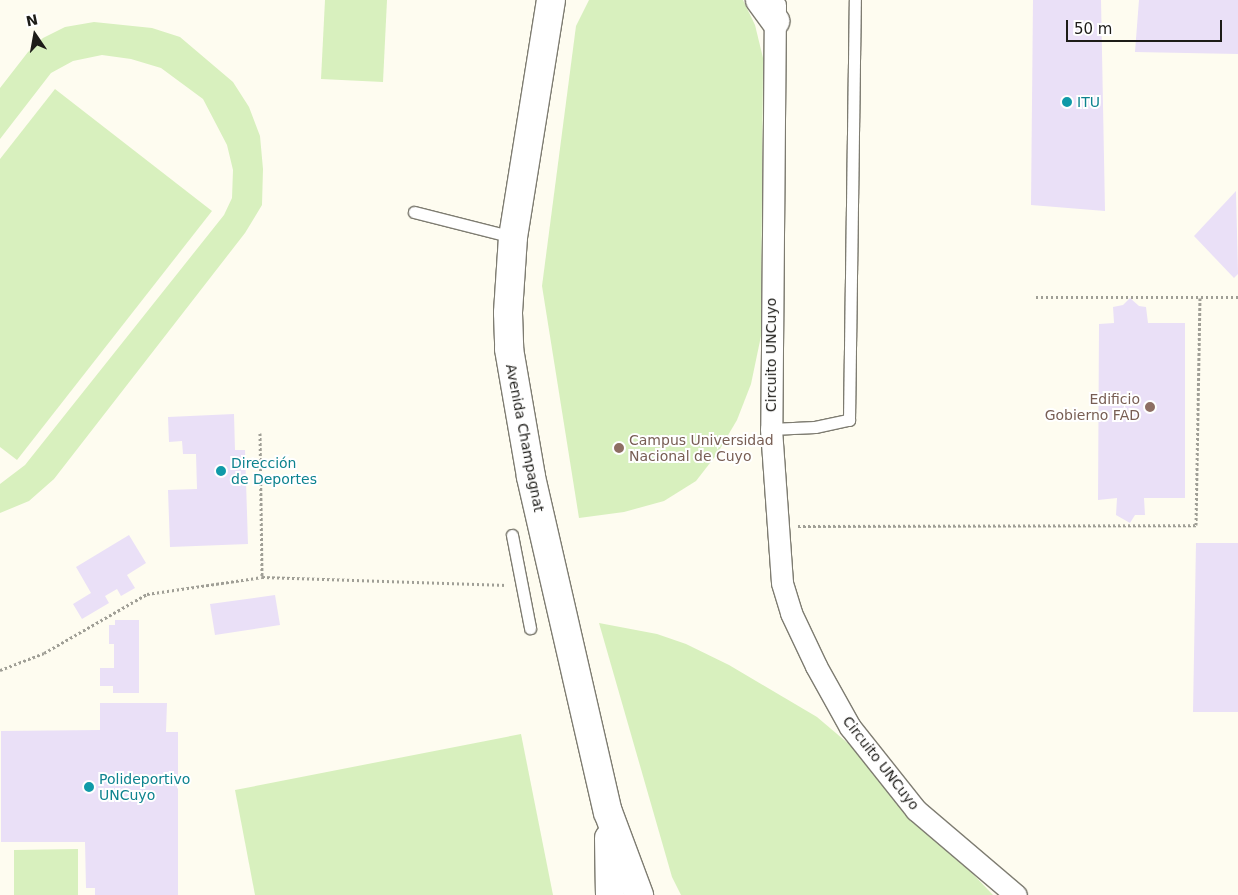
<!DOCTYPE html>
<html>
<head>
<meta charset="utf-8">
<style>
	body { margin:0 }
	#map { position:relative; width:1238px; height:895px; overflow:hidden; background:#fefcf0; font-family:"DejaVu Sans",sans-serif }
	div>[style] { position:absolute }
	.green>* { inset:0; background:#d8f0be }
	.building>* { inset:0; background:#eae0f7 }
	.path>* { height:3px; margin-top:-1.5px; transform-origin:0; background:repeating-linear-gradient(90deg,#a09f96 0 2.5px,transparent 0 5px) }
	.roads { filter:drop-shadow(1px 0 #7e7c71) drop-shadow(-1px 0 #7e7c71) drop-shadow(0 1px #7e7c71) drop-shadow(0 -1px #7e7c71) }
	.lane>* { height:11px; margin:-5.5px; padding:0 5.5px; transform-origin:5.5px; border-radius:5.5px; background:#fff }
	.street>* { height:21px; margin:-10.5px; padding:0 10.5px; transform-origin:10.5px; border-radius:10.5px; background:#fff }
	.primary>* { height:28px; margin:-14px; padding:0 14px; transform-origin:14px; border-radius:14px; background:#fff }
	.dots>* { width:14px; height:14px; translate:-50% -50%; box-sizing:border-box; border:2px solid #fff; border-radius:50% }
	span { translate:-50% -50%; white-space:nowrap; text-align:center; line-height:1.15; -webkit-text-stroke:4px #fff; paint-order:stroke }
	.culture-label { font-size:14px; color:#0d838f }
	.left { translate:0 -50%; text-align:left }
	.street-label { font-size:14px; color:#1d1c18 }
	.education-label { font-size:14px; color:#785e54 }
	.right { translate:-100% -50%; text-align:right }
	.north { position:absolute; left:10px; top:10px; width:50px; height:50px; -webkit-text-stroke:4px #fff; paint-order:stroke; rotate:348deg; font-size:14px; font-weight:700; line-height:20px; text-align:center; color:#1d1c18 }
	.north::after { content:''; display:block; margin:auto; width:18px; height:22px; background:#1d1c18; clip-path:polygon(50% 0,100% 100%,50% 72%,0 100%) }
	.scale { position:absolute; left:1066px; top:20px; width:156px; height:22px; box-sizing:border-box; border:2px solid #1d1c18; border-top:0; padding-left:6px; font-size:15px; line-height:18px; white-space:nowrap; color:#1d1c18; -webkit-text-stroke:4px #fff; paint-order:stroke }
</style>
</head>
<body>
<div id="map">
	<div class="green">
		<div style="clip-path:polygon(325px 0,387px 0,383px 82px,321px 79px)"></div>
		<div style="clip-path:polygon(589px 0,743px 0,755px 25px,763px 58px,761px 336px,751px 384px,737px 420px,717px 454px,696px 481px,664px 501px,624px 512px,579px 518px,542px 286px,576px 26px)"></div>
		<div style="clip-path:polygon(94px 22px,152px 28px,180px 37px,233px 82px,249px 107px,260px 136px,263px 169px,262px 205px,245px 233px,54px 479px,29px 501px,0 513px,0 484px,25px 465px,224px 215px,232px 198px,233px 170px,227px 145px,203px 99px,161px 68px,131px 59px,102px 55px,73px 61px,51px 73px,0 139px,0 88px,28px 52px,43px 38px,65px 27px)"></div>
		<div style="clip-path:polygon(55px 89px,212px 211px,17px 460px,0 447px,0 159px)"></div>
		<div style="clip-path:polygon(599px 623px,657px 634px,686px 644px,729px 665px,817px 717px,850px 745px,993px 895px,681px 895px,672px 877px)"></div>
		<div style="clip-path:polygon(521px 734px,553px 895px,255px 895px,235px 790px)"></div>
		<div style="clip-path:polygon(78px 849px,78px 895px,14px 895px,14px 850px)"></div>
	</div>
	<div class="building">
		<div style="clip-path:polygon(1033px 0,1101px 0,1105px 211px,1031px 205px)"></div>
		<div style="clip-path:polygon(1139px 0,1238px 0,1238px 54px,1135px 52px)"></div>
		<div style="clip-path:polygon(1236px 191px,1238px 274px,1234px 278px,1194px 236px)"></div>
		<div style="clip-path:polygon(1130px 298px,1139px 306px,1146px 307px,1148px 323px,1185px 323px,1185px 498px,1144px 498px,1145px 515px,1135px 515px,1130px 523px,1116px 515px,1117px 498px,1098px 500px,1099px 324px,1114px 323px,1113px 307px,1123px 305px)"></div>
		<div style="clip-path:polygon(234px 414px,235px 450px,245px 450px,248px 544px,170px 547px,168px 490px,197px 489px,196px 454px,183px 454px,182px 441px,169px 442px,168px 417px)"></div>
		<div style="clip-path:polygon(129px 535px,146px 563px,127px 575px,135px 588px,121px 596px,117px 589px,105px 596px,109px 603px,82px 619px,73px 604px,91px 593px,76px 567px)"></div>
		<div style="clip-path:polygon(1196px 543px,1238px 543px,1238px 712px,1193px 712px)"></div>
		<div style="clip-path:polygon(275px 595px,280px 625px,215px 635px,210px 604px)"></div>
		<div style="clip-path:polygon(115px 620px,139px 620px,139px 693px,113px 693px,113px 686px,100px 686px,100px 668px,114px 668px,114px 644px,109px 644px,109px 625px,115px 625px)"></div>
		<div style="clip-path:polygon(100px 703px,167px 703px,166px 732px,178px 732px,178px 895px,95px 895px,95px 888px,86px 888px,85px 842px,1px 842px,1px 731px,100px 730px)"></div>
	</div>
	<div class="path">
		<div style="left:1036px;top:297px;width:202px"></div>
		<div style="left:260px;top:433px;width:144px;rotate:89.2deg"></div>
		<div style="left:798px;top:526px;width:398px;rotate:-0.1deg"></div>
		<div style="left:1196px;top:525px;width:227px;rotate:-89deg"></div>
		<div style="left:0;top:670px;width:47px;rotate:-21.1deg"></div>
		<div style="left:44px;top:653px;width:119px;rotate:-29.8deg"></div>
		<div style="left:147px;top:594px;width:116px;rotate:-8.4deg"></div>
		<div style="left:262px;top:577px;width:245px;rotate:1.9deg"></div>
	</div>
	<div class="roads">
		<div class="lane">
			<div style="left:414px;top:212px;width:102px;rotate:14.2deg"></div>
			<div style="left:771px;top:429px;width:44px;rotate:-2.6deg"></div>
			<div style="left:815px;top:427px;width:35px;rotate:-12deg"></div>
			<div style="left:849px;top:420px;width:420px;rotate:-89.2deg"></div>
			<div style="left:512px;top:535px;width:95px;rotate:79deg"></div>
		</div>
		<div class="street">
			<div style="left:775px;top:5px;width:424px;rotate:90.5deg"></div>
			<div style="left:771px;top:429px;width:154px;rotate:85.9deg"></div>
			<div style="left:782px;top:583px;width:31px;rotate:73deg"></div>
			<div style="left:791px;top:613px;width:59px;rotate:64.7deg"></div>
			<div style="left:816px;top:666px;width:70px;rotate:60.9deg"></div>
			<div style="left:850px;top:727px;width:106px;rotate:51.5deg"></div>
			<div style="left:916px;top:810px;width:131px;rotate:40.4deg"></div>
		</div>
		<div class="primary">
			<div style="left:551px;top:0;width:240px;rotate:99.1deg"></div>
			<div style="left:513px;top:237px;width:76px;rotate:93.8deg"></div>
			<div style="left:508px;top:313px;width:36px;rotate:88deg"></div>
			<div style="left:509px;top:349px;width:130px;rotate:80.2deg"></div>
			<div style="left:531px;top:477px;width:344px;rotate:77.1deg"></div>
			<div style="left:608px;top:812px;width:89px;rotate:69.5deg"></div>
			<div style="left:760px;top:0;width:26px;rotate:54deg"></div>
			<div style="left:609px;top:838px;width:57px;rotate:89deg"></div>
		</div>
	</div>
	<div class="dots">
		<div style="left:1067px;top:102px;background:#0f9aa8"></div>
		<div style="left:1150px;top:407px;background:#8d6e63"></div>
		<div style="left:619px;top:448px;background:#8d6e63"></div>
		<div style="left:221px;top:471px;background:#0f9aa8"></div>
		<div style="left:89px;top:787px;background:#0f9aa8"></div>
	</div>
	<div class="culture-label">
		<span class="left" style="left:1077px;top:102px">ITU</span>
		<span class="left" style="left:231px;top:471px">Dirección<br>de Deportes</span>
		<span class="left" style="left:99px;top:787px">Polideportivo<br>UNCuyo</span>
	</div>
	<div class="street-label">
		<span style="left:771px;top:355px;rotate:-90deg">Circuito UNCuyo</span>
		<span style="left:525px;top:438px;rotate:79deg">Avenida Champagnat</span>
		<span style="left:881px;top:763px;rotate:52deg">Circuito UNCuyo</span>
	</div>
	<div class="education-label">
		<span class="right" style="left:1140px;top:407px">Edificio<br>Gobierno FAD</span>
		<span class="left" style="left:629px;top:448px">Campus Universidad<br>Nacional de Cuyo</span>
	</div>
	<div class="north">N</div>
	<div class="scale">50 m</div>
</div>
</body>
</html>
